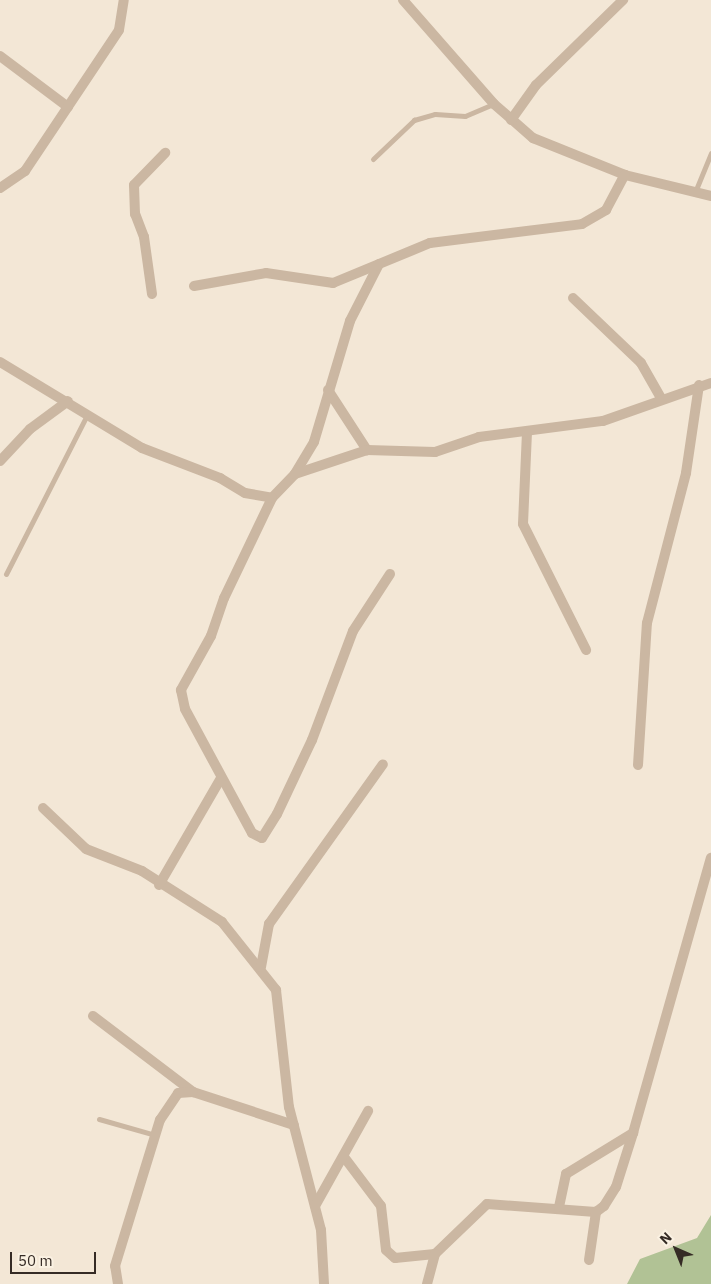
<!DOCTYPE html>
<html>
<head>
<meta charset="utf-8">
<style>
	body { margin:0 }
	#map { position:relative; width:711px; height:1284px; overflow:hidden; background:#f3e7d6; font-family:"IBM Plex Sans",sans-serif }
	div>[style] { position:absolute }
	.green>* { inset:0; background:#b1c295 }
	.service>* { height:5px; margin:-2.5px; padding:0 2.5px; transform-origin:2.5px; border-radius:2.5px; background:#cbb7a2 }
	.minor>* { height:10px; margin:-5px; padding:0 5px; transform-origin:5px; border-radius:5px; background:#cbb7a2 }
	span { translate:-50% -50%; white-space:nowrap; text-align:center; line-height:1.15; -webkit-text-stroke:4px #faf1e2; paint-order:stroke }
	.north { position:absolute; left:651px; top:1224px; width:50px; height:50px; -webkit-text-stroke:4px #faf1e2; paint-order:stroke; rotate:316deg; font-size:14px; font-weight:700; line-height:20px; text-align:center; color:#352b25 }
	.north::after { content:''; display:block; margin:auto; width:18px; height:22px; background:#352b25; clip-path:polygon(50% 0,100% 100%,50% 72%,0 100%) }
	.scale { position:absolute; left:10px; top:1252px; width:86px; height:22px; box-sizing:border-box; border:2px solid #352b25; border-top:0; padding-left:6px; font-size:15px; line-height:18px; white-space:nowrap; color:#352b25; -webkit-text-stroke:4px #faf1e2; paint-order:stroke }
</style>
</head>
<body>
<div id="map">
	<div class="green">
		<div style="clip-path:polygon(711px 1215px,711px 1284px,627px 1284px,640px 1259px,697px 1238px)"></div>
	</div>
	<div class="service">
		<div style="left:373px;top:159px;width:57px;rotate:-43.6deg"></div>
		<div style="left:414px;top:120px;width:22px;rotate:-16deg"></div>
		<div style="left:435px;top:114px;width:30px;rotate:4deg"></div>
		<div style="left:465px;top:116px;width:30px;rotate:-23deg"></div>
		<div style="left:695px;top:192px;width:42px;rotate:-67.7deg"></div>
		<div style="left:6px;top:574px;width:178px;rotate:-63deg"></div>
		<div style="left:99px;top:1119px;width:58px;rotate:15.9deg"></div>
	</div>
	<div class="minor">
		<div style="left:403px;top:0;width:138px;rotate:48.8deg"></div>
		<div style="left:494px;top:104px;width:52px;rotate:41.1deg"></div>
		<div style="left:533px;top:138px;width:99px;rotate:21.9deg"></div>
		<div style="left:625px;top:175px;width:89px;rotate:13.7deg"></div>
		<div style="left:0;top:56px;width:85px;rotate:36.9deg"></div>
		<div style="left:511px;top:120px;width:43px;rotate:-54.5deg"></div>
		<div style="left:536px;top:85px;width:122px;rotate:-44.3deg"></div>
		<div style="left:0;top:188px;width:30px;rotate:-34deg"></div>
		<div style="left:25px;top:171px;width:169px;rotate:-56.3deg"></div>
		<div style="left:119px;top:30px;width:30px;rotate:-81deg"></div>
		<div style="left:379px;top:264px;width:64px;rotate:117deg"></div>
		<div style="left:350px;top:321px;width:126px;rotate:106.6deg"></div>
		<div style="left:314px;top:442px;width:37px;rotate:121deg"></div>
		<div style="left:295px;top:474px;width:33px;rotate:134deg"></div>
		<div style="left:272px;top:498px;width:111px;rotate:115.6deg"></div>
		<div style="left:224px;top:598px;width:40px;rotate:108.9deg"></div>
		<div style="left:211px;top:636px;width:62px;rotate:119.1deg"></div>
		<div style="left:181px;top:690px;width:19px;rotate:78deg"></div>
		<div style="left:185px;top:709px;width:141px;rotate:61.6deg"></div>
		<div style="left:252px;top:833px;width:11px;rotate:27deg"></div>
		<div style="left:262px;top:838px;width:28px;rotate:-58deg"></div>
		<div style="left:277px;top:814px;width:82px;rotate:-64.7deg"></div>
		<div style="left:312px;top:740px;width:116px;rotate:-69.4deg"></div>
		<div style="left:353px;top:631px;width:68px;rotate:-57deg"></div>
		<div style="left:194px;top:286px;width:73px;rotate:-10.2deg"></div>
		<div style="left:266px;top:273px;width:68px;rotate:8.5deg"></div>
		<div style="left:333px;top:283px;width:105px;rotate:-22.4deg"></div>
		<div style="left:430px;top:243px;width:153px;rotate:-7.1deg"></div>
		<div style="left:582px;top:224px;width:28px;rotate:-30deg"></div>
		<div style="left:606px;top:210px;width:40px;rotate:-62deg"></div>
		<div style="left:152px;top:294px;width:58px;rotate:-98deg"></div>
		<div style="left:144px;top:237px;width:25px;rotate:-111deg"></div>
		<div style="left:135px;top:214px;width:29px;rotate:-92deg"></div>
		<div style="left:134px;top:185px;width:45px;rotate:-45.9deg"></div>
		<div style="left:573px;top:298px;width:94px;rotate:43.7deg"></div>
		<div style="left:641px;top:363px;width:40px;rotate:60.3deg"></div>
		<div style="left:0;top:362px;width:166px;rotate:31.2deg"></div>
		<div style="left:142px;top:448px;width:84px;rotate:21deg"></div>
		<div style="left:220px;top:478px;width:29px;rotate:31deg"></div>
		<div style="left:245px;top:493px;width:27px;rotate:10deg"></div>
		<div style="left:328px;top:390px;width:72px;rotate:57deg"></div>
		<div style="left:367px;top:450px;width:68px;rotate:1.7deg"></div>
		<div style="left:435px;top:452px;width:46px;rotate:-18.8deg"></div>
		<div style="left:479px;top:437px;width:125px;rotate:-7.4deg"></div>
		<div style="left:603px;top:421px;width:114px;rotate:-19.4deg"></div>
		<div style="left:527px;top:432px;width:92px;rotate:92.5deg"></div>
		<div style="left:523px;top:524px;width:141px;rotate:63.4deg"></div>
		<div style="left:0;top:461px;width:44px;rotate:-46.8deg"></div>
		<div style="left:30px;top:429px;width:47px;rotate:-36.4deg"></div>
		<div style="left:295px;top:474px;width:76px;rotate:-18.4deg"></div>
		<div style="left:638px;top:765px;width:142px;rotate:-86.4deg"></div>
		<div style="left:647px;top:623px;width:155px;rotate:-75.4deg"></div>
		<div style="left:686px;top:473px;width:89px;rotate:-81.6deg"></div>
		<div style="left:43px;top:808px;width:59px;rotate:43.6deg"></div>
		<div style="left:86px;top:849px;width:60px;rotate:21.4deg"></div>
		<div style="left:142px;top:871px;width:95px;rotate:32.5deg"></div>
		<div style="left:222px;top:922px;width:87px;rotate:51.5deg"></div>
		<div style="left:276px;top:990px;width:118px;rotate:83.7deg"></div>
		<div style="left:289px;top:1107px;width:127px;rotate:75.4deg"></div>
		<div style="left:321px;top:1230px;width:54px;rotate:86.8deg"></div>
		<div style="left:159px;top:885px;width:124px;rotate:-59.9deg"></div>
		<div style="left:261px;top:967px;width:44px;rotate:-79.5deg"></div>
		<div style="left:269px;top:924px;width:196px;rotate:-54.5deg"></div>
		<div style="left:93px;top:1016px;width:126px;rotate:37.2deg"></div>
		<div style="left:193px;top:1092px;width:106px;rotate:18.1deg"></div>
		<div style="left:344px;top:1157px;width:61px;rotate:52.9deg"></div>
		<div style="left:381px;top:1206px;width:44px;rotate:83.5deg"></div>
		<div style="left:386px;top:1250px;width:12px;rotate:42deg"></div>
		<div style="left:395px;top:1258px;width:40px;rotate:-5.7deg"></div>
		<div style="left:435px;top:1254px;width:72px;rotate:-43.9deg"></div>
		<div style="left:487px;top:1204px;width:109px;rotate:4.2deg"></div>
		<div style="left:596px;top:1212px;width:10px;rotate:-37deg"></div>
		<div style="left:604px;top:1206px;width:22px;rotate:-58deg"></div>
		<div style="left:616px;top:1187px;width:57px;rotate:-72.5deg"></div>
		<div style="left:633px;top:1133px;width:286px;rotate:-74.2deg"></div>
		<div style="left:315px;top:1206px;width:109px;rotate:-60.8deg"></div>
		<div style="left:559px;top:1207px;width:34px;rotate:-78deg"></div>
		<div style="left:566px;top:1174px;width:79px;rotate:-31.5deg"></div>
		<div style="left:589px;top:1260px;width:49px;rotate:-81.7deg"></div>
		<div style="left:118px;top:1284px;width:18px;rotate:-99deg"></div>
		<div style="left:115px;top:1266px;width:153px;rotate:-72.9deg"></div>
		<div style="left:160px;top:1120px;width:32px;rotate:-56deg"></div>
		<div style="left:178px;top:1093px;width:15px;rotate:-4deg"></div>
		<div style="left:427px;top:1284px;width:31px;rotate:-75deg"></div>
	</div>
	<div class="north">N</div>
	<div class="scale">50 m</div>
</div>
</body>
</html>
